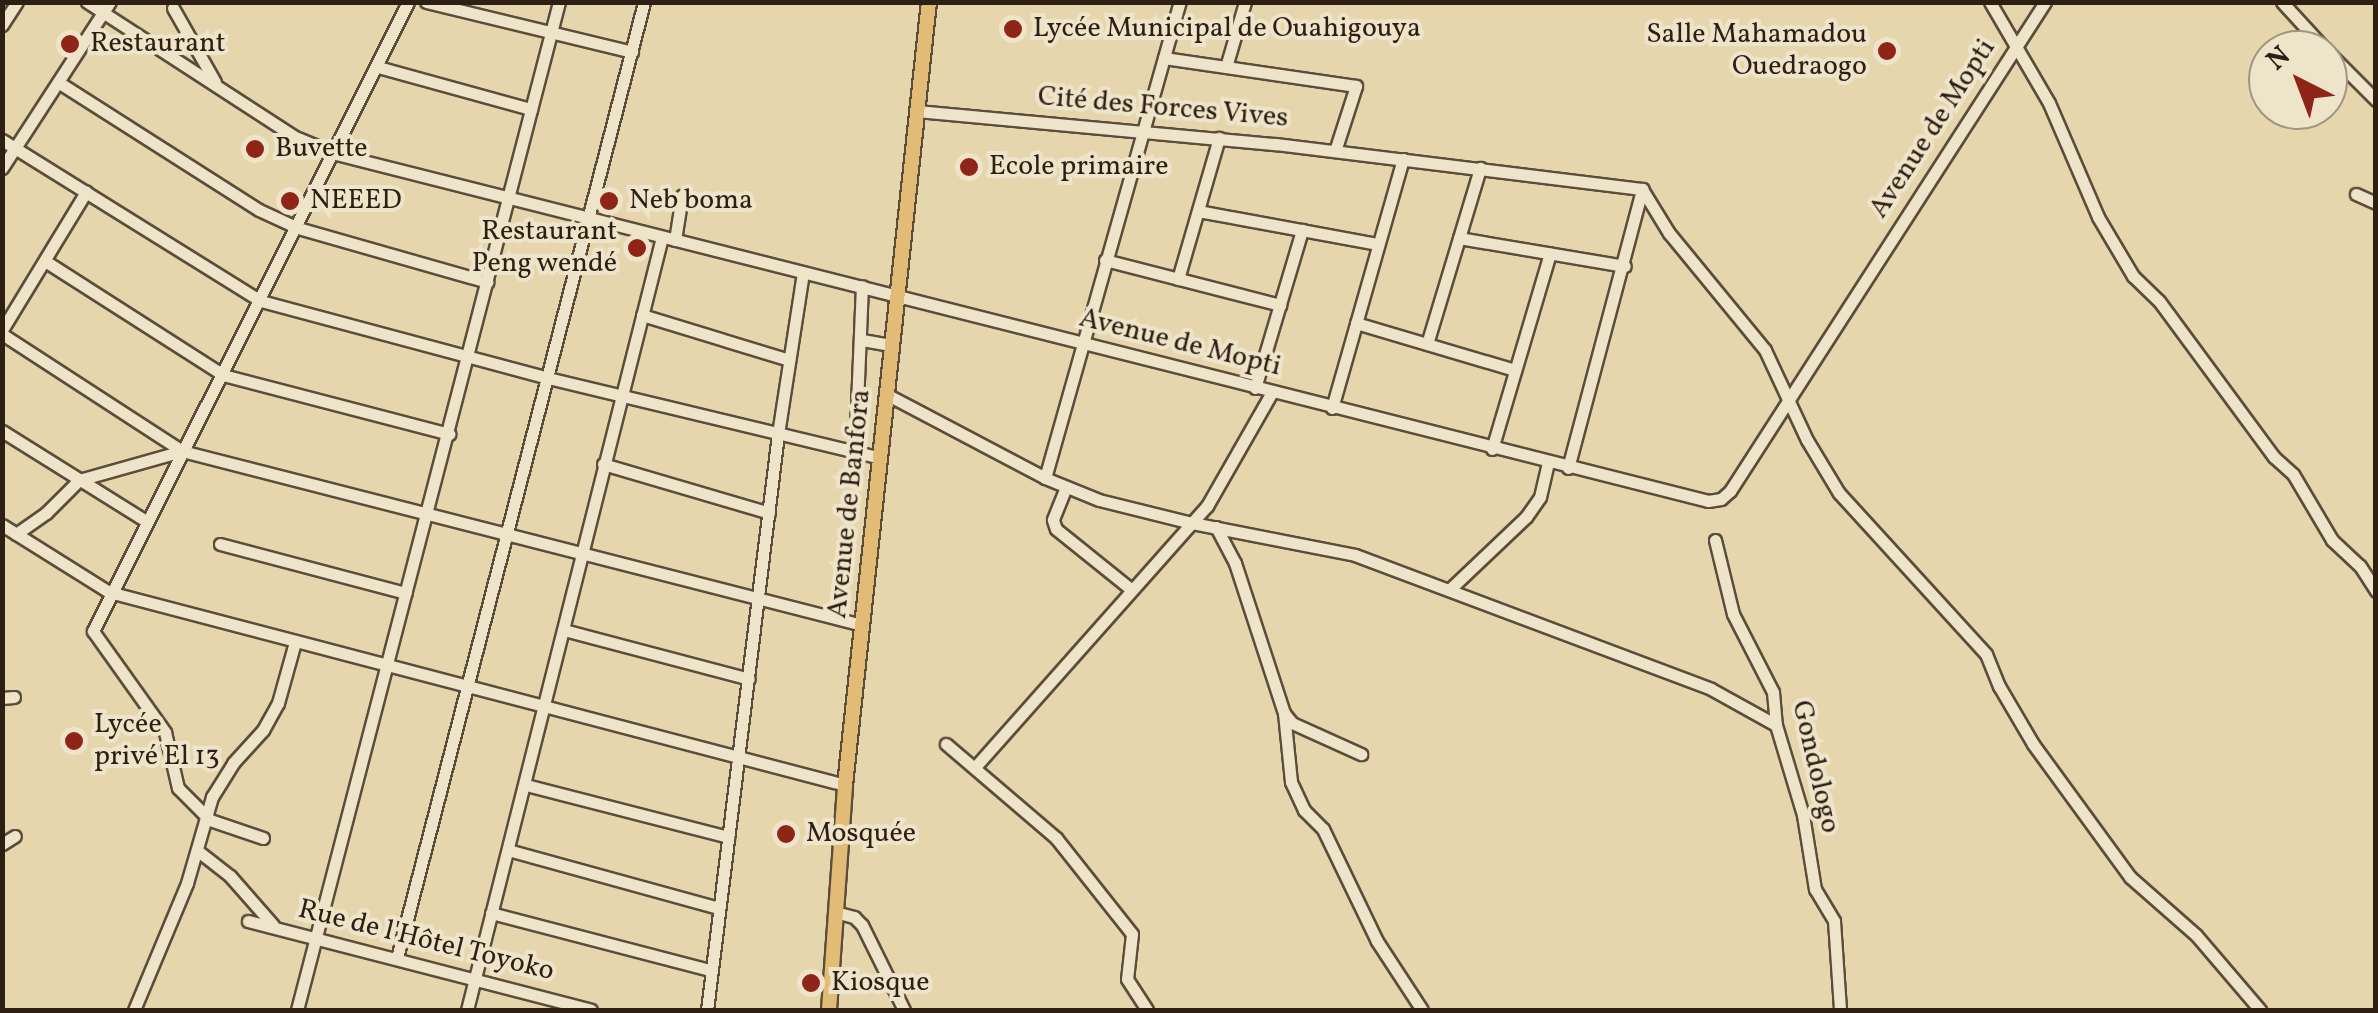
<!DOCTYPE html>
<html>
<head>
<meta charset="utf-8">
<style>
	body { margin:0 }
	#map { position:relative; width:2378px; height:1013px; overflow:hidden; background:#e5d6ae; font-family:Vollkorn,serif }
	div>[style] { position:absolute }
	.roads { filter:drop-shadow(2px 0 #5c4d3a) drop-shadow(-2px 0 #5c4d3a) drop-shadow(0 2px #5c4d3a) drop-shadow(0 -2px #5c4d3a) }
	.minor>* { height:11px; margin:-5.5px; padding:0 5.5px; transform-origin:5.5px; border-radius:5.5px; background:#eee4ca }
	.major>* { height:14px; margin:-7px; padding:0 7px; transform-origin:7px; border-radius:7px; background:#e2bb77 }
	.dots>* { width:28px; height:28px; translate:-50% -50%; box-sizing:border-box; border:5px solid #eee4ca; border-radius:50% }
	span { translate:-50% -50%; white-space:nowrap; text-align:center; line-height:1.15; -webkit-text-stroke:8px #eee4ca; paint-order:stroke }
	.poi-label { font-size:28px; color:#2e1f13 }
	.left { translate:0 -50%; text-align:left }
	.right { translate:-100% -50%; text-align:right }
	.street-label { font-size:28px; color:#2e1f13 }
	.frame { position:absolute; inset:0; border:5px solid #2e1f13; pointer-events:none }
	.north { position:absolute; left:2248px; top:30px; width:100px; height:100px; box-sizing:border-box; background:#eee4ca; border:2px solid #a19581; border-radius:50%; rotate:318deg; font-size:28px; font-weight:700; line-height:40px; text-align:center; color:#2e1f13 }
	.north::after { content:''; display:block; margin:auto; width:35px; height:45px; background:#8f2418; clip-path:polygon(50% 0,100% 100%,50% 72%,0 100%) }
</style>
</head>
<body>
<div id="map">
	<div class="roads">
		<div class="minor">
			<div style="left:87px;top:2px;width:246px;rotate:33deg"></div>
			<div style="left:293px;top:136px;width:47px;rotate:22.7deg"></div>
			<div style="left:336px;top:154px;width:1415px;rotate:14.19deg"></div>
			<div style="left:1708px;top:501px;width:13px;rotate:-9deg"></div>
			<div style="left:1721px;top:499px;width:12px;rotate:-42deg"></div>
			<div style="left:1730px;top:491px;width:582px;rotate:-57.21deg"></div>
			<div style="left:426px;top:2px;width:212px;rotate:13.6deg"></div>
			<div style="left:1990px;top:2px;width:117px;rotate:59.7deg"></div>
			<div style="left:2049px;top:103px;width:124px;rotate:66.7deg"></div>
			<div style="left:2098px;top:217px;width:69px;rotate:59.3deg"></div>
			<div style="left:2133px;top:276px;width:36px;rotate:44deg"></div>
			<div style="left:2159px;top:301px;width:194px;rotate:53.6deg"></div>
			<div style="left:2274px;top:457px;width:25px;rotate:42deg"></div>
			<div style="left:2293px;top:474px;width:77px;rotate:59.4deg"></div>
			<div style="left:2332px;top:540px;width:38px;rotate:43deg"></div>
			<div style="left:2360px;top:566px;width:30px;rotate:57deg"></div>
			<div style="left:2282px;top:2px;width:65px;rotate:47.5deg"></div>
			<div style="left:173px;top:8px;width:85px;rotate:60.4deg"></div>
			<div style="left:2px;top:25px;width:27px;rotate:-57deg"></div>
			<div style="left:2328px;top:52px;width:68px;rotate:45deg"></div>
			<div style="left:1164px;top:58px;width:194px;rotate:8.3deg"></div>
			<div style="left:1356px;top:86px;width:68px;rotate:107.9deg"></div>
			<div style="left:378px;top:67px;width:159px;rotate:15.4deg"></div>
			<div style="left:1226px;top:67px;width:68px;rotate:-73.7deg"></div>
			<div style="left:58px;top:82px;width:238px;rotate:32.5deg"></div>
			<div style="left:259px;top:210px;width:43px;rotate:24.8deg"></div>
			<div style="left:298px;top:228px;width:197px;rotate:15.9deg"></div>
			<div style="left:917px;top:111px;width:360px;rotate:5.3deg"></div>
			<div style="left:1275px;top:144px;width:370px;rotate:7deg"></div>
			<div style="left:2px;top:140px;width:305px;rotate:31.9deg"></div>
			<div style="left:261px;top:301px;width:297px;rotate:15deg"></div>
			<div style="left:548px;top:378px;width:342px;rotate:13.5deg"></div>
			<div style="left:2px;top:168px;width:198px;rotate:-57deg"></div>
			<div style="left:1642px;top:189px;width:52px;rotate:58.5deg"></div>
			<div style="left:1669px;top:233px;width:151px;rotate:50.6deg"></div>
			<div style="left:1765px;top:350px;width:99px;rotate:65deg"></div>
			<div style="left:1807px;top:440px;width:62px;rotate:58.9deg"></div>
			<div style="left:1839px;top:493px;width:218px;rotate:47.6deg"></div>
			<div style="left:1986px;top:654px;width:35px;rotate:68deg"></div>
			<div style="left:1999px;top:686px;width:67px;rotate:59.6deg"></div>
			<div style="left:2033px;top:744px;width:165px;rotate:53.9deg"></div>
			<div style="left:2130px;top:877px;width:88px;rotate:41.3deg"></div>
			<div style="left:2196px;top:935px;width:99px;rotate:49.5deg"></div>
			<div style="left:2356px;top:194px;width:22px;rotate:24deg"></div>
			<div style="left:1198px;top:211px;width:183px;rotate:10.4deg"></div>
			<div style="left:1459px;top:238px;width:168px;rotate:9.6deg"></div>
			<div style="left:675px;top:240px;width:45px;rotate:-81deg"></div>
			<div style="left:1105px;top:260px;width:181px;rotate:14.4deg"></div>
			<div style="left:45px;top:261px;width:211px;rotate:32.6deg"></div>
			<div style="left:223px;top:375px;width:234px;rotate:14.6deg"></div>
			<div style="left:1178px;top:279px;width:147px;rotate:-73.8deg"></div>
			<div style="left:642px;top:315px;width:154px;rotate:17deg"></div>
			<div style="left:1356px;top:323px;width:166px;rotate:16.5deg"></div>
			<div style="left:2px;top:330px;width:162px;rotate:-58.7deg"></div>
			<div style="left:2px;top:334px;width:215px;rotate:33deg"></div>
			<div style="left:182px;top:451px;width:702px;rotate:14.35deg"></div>
			<div style="left:862px;top:340px;width:29px;rotate:10deg"></div>
			<div style="left:1427px;top:344px;width:184px;rotate:-73.2deg"></div>
			<div style="left:1255px;top:388px;width:165px;rotate:-73.4deg"></div>
			<div style="left:886px;top:394px;width:180px;rotate:27.8deg"></div>
			<div style="left:1045px;top:478px;width:58px;rotate:22.2deg"></div>
			<div style="left:1099px;top:500px;width:96px;rotate:13.9deg"></div>
			<div style="left:1192px;top:523px;width:166px;rotate:11.1deg"></div>
			<div style="left:1355px;top:555px;width:380px;rotate:20.6deg"></div>
			<div style="left:1711px;top:689px;width:74px;rotate:29deg"></div>
			<div style="left:1332px;top:408px;width:259px;rotate:-74.1deg"></div>
			<div style="left:2px;top:431px;width:170px;rotate:32deg"></div>
			<div style="left:1492px;top:449px;width:204px;rotate:-73.5deg"></div>
			<div style="left:855px;top:452px;width:166px;rotate:-87.6deg"></div>
			<div style="left:603px;top:464px;width:173px;rotate:16.4deg"></div>
			<div style="left:1568px;top:468px;width:289px;rotate:-75.1deg"></div>
			<div style="left:1045px;top:478px;width:495px;rotate:-74.2deg"></div>
			<div style="left:1066px;top:487px;width:35px;rotate:112deg"></div>
			<div style="left:1053px;top:520px;width:9px;rotate:72deg"></div>
			<div style="left:1056px;top:529px;width:97px;rotate:38.8deg"></div>
			<div style="left:2px;top:525px;width:126px;rotate:32.1deg"></div>
			<div style="left:109px;top:592px;width:761px;rotate:14.69deg"></div>
			<div style="left:1216px;top:527px;width:41px;rotate:62.2deg"></div>
			<div style="left:1235px;top:563px;width:158px;rotate:71.9deg"></div>
			<div style="left:1284px;top:713px;width:13px;rotate:51deg"></div>
			<div style="left:1292px;top:723px;width:76px;rotate:24.2deg"></div>
			<div style="left:16px;top:534px;width:37px;rotate:-35deg"></div>
			<div style="left:46px;top:513px;width:47px;rotate:-45deg"></div>
			<div style="left:79px;top:480px;width:107px;rotate:-15.7deg"></div>
			<div style="left:1715px;top:540px;width:76px;rotate:76.3deg"></div>
			<div style="left:1733px;top:614px;width:88px;rotate:62.9deg"></div>
			<div style="left:1773px;top:692px;width:33px;rotate:85deg"></div>
			<div style="left:1776px;top:725px;width:94px;rotate:73.3deg"></div>
			<div style="left:1803px;top:815px;width:75px;rotate:80.8deg"></div>
			<div style="left:1815px;top:889px;width:37px;rotate:59deg"></div>
			<div style="left:1834px;top:921px;width:89px;rotate:86.1deg"></div>
			<div style="left:220px;top:544px;width:192px;rotate:14.8deg"></div>
			<div style="left:1449px;top:590px;width:106px;rotate:-43.5deg"></div>
			<div style="left:1526px;top:517px;width:24px;rotate:-55deg"></div>
			<div style="left:1540px;top:497px;width:35px;rotate:-77deg"></div>
			<div style="left:564px;top:630px;width:191px;rotate:14.8deg"></div>
			<div style="left:2px;top:698px;width:12px;rotate:-5deg"></div>
			<div style="left:1284px;top:713px;width:69px;rotate:84.2deg"></div>
			<div style="left:1291px;top:782px;width:31px;rotate:65deg"></div>
			<div style="left:1304px;top:810px;width:27px;rotate:45deg"></div>
			<div style="left:1323px;top:829px;width:124px;rotate:64.3deg"></div>
			<div style="left:1377px;top:941px;width:82px;rotate:56.9deg"></div>
			<div style="left:946px;top:744px;width:145px;rotate:40.5deg"></div>
			<div style="left:1056px;top:838px;width:122px;rotate:51.6deg"></div>
			<div style="left:1132px;top:934px;width:45px;rotate:96.3deg"></div>
			<div style="left:1127px;top:979px;width:37px;rotate:57deg"></div>
			<div style="left:976px;top:766px;width:348px;rotate:-48.4deg"></div>
			<div style="left:1207px;top:506px;width:131px;rotate:-60.3deg"></div>
			<div style="left:526px;top:785px;width:209px;rotate:14.4deg"></div>
			<div style="left:263px;top:838px;width:56px;rotate:-161.2deg"></div>
			<div style="left:210px;top:820px;width:45px;rotate:-135deg"></div>
			<div style="left:178px;top:788px;width:57px;rotate:-103.1deg"></div>
			<div style="left:165px;top:732px;width:124px;rotate:-125.5deg"></div>
			<div style="left:93px;top:631px;width:703px;rotate:-63.4deg"></div>
			<div style="left:2px;top:844px;width:15px;rotate:-32deg"></div>
			<div style="left:508px;top:850px;width:218px;rotate:15.4deg"></div>
			<div style="left:198px;top:851px;width:41px;rotate:38deg"></div>
			<div style="left:230px;top:876px;width:65px;rotate:48.7deg"></div>
			<div style="left:835px;top:912px;width:20px;rotate:15deg"></div>
			<div style="left:854px;top:917px;width:11px;rotate:45deg"></div>
			<div style="left:862px;top:925px;width:95px;rotate:63.7deg"></div>
			<div style="left:491px;top:913px;width:226px;rotate:14.6deg"></div>
			<div style="left:248px;top:921px;width:354px;rotate:14.5deg"></div>
			<div style="left:397px;top:958px;width:987px;rotate:-75.51deg"></div>
			<div style="left:134px;top:1010px;width:138px;rotate:-67.3deg"></div>
			<div style="left:187px;top:883px;width:90px;rotate:-73.8deg"></div>
			<div style="left:212px;top:797px;width:40px;rotate:-58deg"></div>
			<div style="left:233px;top:763px;width:45px;rotate:-47.7deg"></div>
			<div style="left:263px;top:730px;width:31px;rotate:-61deg"></div>
			<div style="left:278px;top:703px;width:63px;rotate:-74.4deg"></div>
			<div style="left:297px;top:1010px;width:1041px;rotate:-75.43deg"></div>
			<div style="left:467px;top:1010px;width:797px;rotate:-75.84deg"></div>
			<div style="left:707px;top:1010px;width:580px;rotate:-82.97deg"></div>
			<div style="left:778px;top:434px;width:163px;rotate:-81.2deg"></div>
		</div>
		<div class="major">
			<div style="left:829px;top:1010px;width:226px;rotate:-85.9deg"></div>
			<div style="left:845px;top:785px;width:787px;rotate:-83.88deg"></div>
		</div>
	</div>
	<div class="dots">
		<div style="left:1013px;top:29px;background:#8f2418"></div>
		<div style="left:70px;top:44px;background:#8f2418"></div>
		<div style="left:1887px;top:51px;background:#8f2418"></div>
		<div style="left:255px;top:149px;background:#8f2418"></div>
		<div style="left:969px;top:167px;background:#8f2418"></div>
		<div style="left:290px;top:201px;background:#8f2418"></div>
		<div style="left:609px;top:201px;background:#8f2418"></div>
		<div style="left:637px;top:248px;background:#8f2418"></div>
		<div style="left:74px;top:741px;background:#8f2418"></div>
		<div style="left:786px;top:834px;background:#8f2418"></div>
		<div style="left:811px;top:983px;background:#8f2418"></div>
	</div>
	<div class="poi-label">
		<span class="left" style="left:1033px;top:29px">Lycée Municipal de Ouahigouya</span>
		<span class="right" style="left:1867px;top:51px">Salle Mahamadou<br>Ouedraogo</span>
		<span class="left" style="left:90px;top:44px">Restaurant</span>
		<span class="left" style="left:275px;top:149px">Buvette</span>
		<span class="left" style="left:989px;top:167px">Ecole primaire</span>
		<span class="left" style="left:310px;top:201px">NEEED</span>
		<span class="left" style="left:629px;top:201px">Neb boma</span>
		<span class="right" style="left:617px;top:248px">Restaurant<br>Peng wendé</span>
		<span class="left" style="left:94px;top:741px">Lycée<br>privé El 13</span>
		<span class="left" style="left:806px;top:834px">Mosquée</span>
		<span class="left" style="left:831px;top:983px">Kiosque</span>
	</div>
	<div class="street-label">
		<span style="left:1163px;top:108px;rotate:5deg">Cité des Forces Vives</span>
		<span style="left:1933px;top:129px;rotate:-57deg">Avenue de Mopti</span>
		<span style="left:1180px;top:343px;rotate:14deg">Avenue de Mopti</span>
		<span style="left:850px;top:504px;rotate:-84deg">Avenue de Banfora</span>
		<span style="left:1815px;top:767px;rotate:77deg">Gondologo</span>
		<span style="left:426px;top:941px;rotate:14deg">Rue de l'Hôtel Toyoko</span>
	</div>
	<div class="frame"></div>
	<div class="north">N</div>
</div>
</body>
</html>
